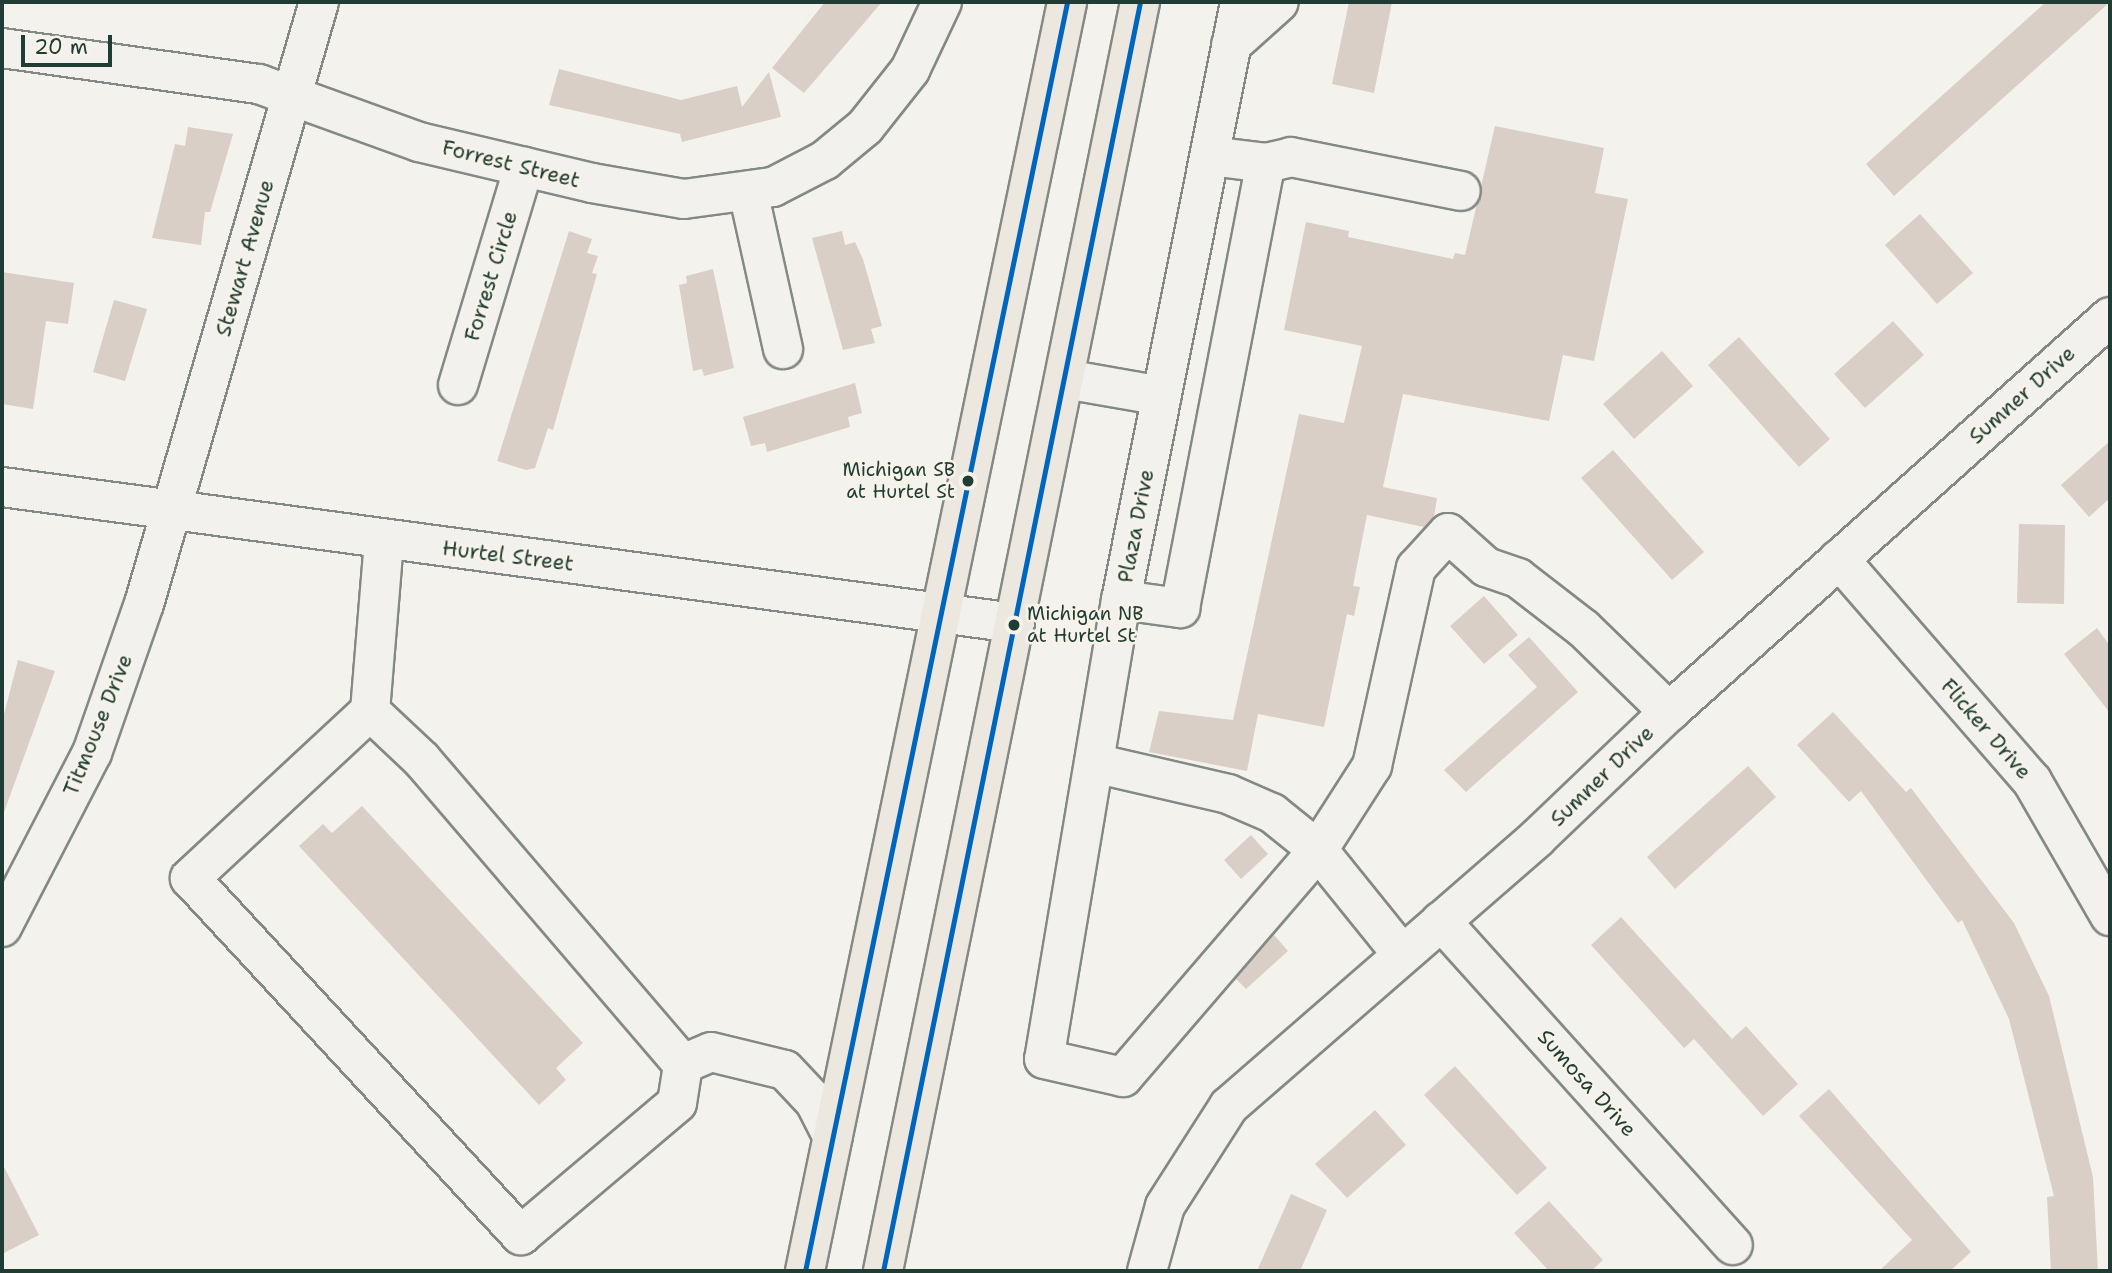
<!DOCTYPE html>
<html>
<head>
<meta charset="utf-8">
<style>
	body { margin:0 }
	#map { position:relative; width:2112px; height:1273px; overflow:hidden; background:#f4f2ec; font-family:"Shantell Sans",sans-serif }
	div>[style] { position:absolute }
	.building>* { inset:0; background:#dacfc7 }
	.roads { filter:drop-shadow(2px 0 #848985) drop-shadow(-2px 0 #848985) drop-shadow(0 2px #848985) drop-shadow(0 -2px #848985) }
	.minor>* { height:38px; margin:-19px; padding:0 19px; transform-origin:19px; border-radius:19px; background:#f2f1ed }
	.major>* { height:38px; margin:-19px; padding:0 19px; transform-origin:19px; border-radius:19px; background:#ede8df }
	.bus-1>* { height:5px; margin:-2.5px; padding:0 2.5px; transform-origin:2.5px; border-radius:2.5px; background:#0065bd }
	.dots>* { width:19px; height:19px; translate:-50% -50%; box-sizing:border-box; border:4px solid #f7f3e8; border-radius:50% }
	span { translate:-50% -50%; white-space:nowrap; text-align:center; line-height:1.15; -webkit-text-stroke:5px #f7f3e8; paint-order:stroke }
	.bus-label { font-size:19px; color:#1f3d34 }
	.right { translate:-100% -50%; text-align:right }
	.left { translate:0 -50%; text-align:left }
	.street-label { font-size:21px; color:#1f3d34 }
	.frame { position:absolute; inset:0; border:4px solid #1f3d34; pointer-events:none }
	.scale { position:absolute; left:21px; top:35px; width:91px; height:32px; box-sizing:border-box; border:4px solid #1f3d34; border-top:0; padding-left:9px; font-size:21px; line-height:24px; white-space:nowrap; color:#1f3d34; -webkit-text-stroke:5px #f7f3e8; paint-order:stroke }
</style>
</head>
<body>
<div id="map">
	<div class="building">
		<div style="clip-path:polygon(825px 2px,882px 2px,804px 93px,772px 68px)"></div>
		<div style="clip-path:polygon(1349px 2px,1392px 2px,1374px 93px,1332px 84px)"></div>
		<div style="clip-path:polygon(2046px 2px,2110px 2px,1894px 196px,1866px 164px)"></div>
		<div style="clip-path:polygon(559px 69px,681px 100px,737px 86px,742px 107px,769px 72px,781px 117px,682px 142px,680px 134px,549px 105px)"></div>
		<div style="clip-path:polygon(1495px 126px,1604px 148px,1595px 193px,1628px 199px,1594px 361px,1563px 355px,1549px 421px,1403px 394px,1383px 487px,1437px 498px,1434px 517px,1424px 527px,1367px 515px,1353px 586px,1360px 587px,1354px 616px,1347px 614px,1324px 727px,1258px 714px,1247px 771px,1149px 752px,1159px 711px,1233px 720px,1299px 414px,1344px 423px,1362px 346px,1284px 330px,1306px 222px,1349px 231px,1348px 237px,1453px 259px,1455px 253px,1465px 255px)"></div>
		<div style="clip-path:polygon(188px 127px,233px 134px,210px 212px,205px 212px,201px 245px,152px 238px,175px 144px,185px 146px)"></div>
		<div style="clip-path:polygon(1920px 214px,1973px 273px,1937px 304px,1885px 245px)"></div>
		<div style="clip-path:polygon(569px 231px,592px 239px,587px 253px,598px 256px,592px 273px,597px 274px,553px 430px,548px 428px,535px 468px,526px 470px,497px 461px)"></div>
		<div style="clip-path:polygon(842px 231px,845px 245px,855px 242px,863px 259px,882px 326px,871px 329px,875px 343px,843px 350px,812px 238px)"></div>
		<div style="clip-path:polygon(713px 269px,734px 368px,704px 376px,702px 369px,693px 371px,679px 285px,687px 283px,686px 276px)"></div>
		<div style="clip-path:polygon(2px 272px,74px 283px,68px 324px,46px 321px,33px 409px,2px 404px)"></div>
		<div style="clip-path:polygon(114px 300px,147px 309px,125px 381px,93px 372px)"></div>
		<div style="clip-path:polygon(1893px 321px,1924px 355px,1865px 408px,1834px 374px)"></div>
		<div style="clip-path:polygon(1739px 337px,1830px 439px,1799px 467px,1708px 365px)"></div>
		<div style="clip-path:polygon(1662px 351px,1693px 386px,1634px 439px,1603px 404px)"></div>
		<div style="clip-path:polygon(855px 383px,862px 413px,848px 417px,850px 427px,767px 452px,765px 443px,751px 446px,743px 417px)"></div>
		<div style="clip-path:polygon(2110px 441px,2110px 498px,2089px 517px,2061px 485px)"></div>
		<div style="clip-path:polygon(1613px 450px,1704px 552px,1672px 580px,1581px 478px)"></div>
		<div style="clip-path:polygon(2019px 524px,2065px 525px,2064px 604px,2017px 603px)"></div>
		<div style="clip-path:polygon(1484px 596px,1518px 635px,1484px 664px,1450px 626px)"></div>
		<div style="clip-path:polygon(2097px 628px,2110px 646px,2110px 713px,2064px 654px)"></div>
		<div style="clip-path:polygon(1529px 637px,1578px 692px,1466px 792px,1444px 770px,1537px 687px,1508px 655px)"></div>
		<div style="clip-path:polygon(18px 660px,55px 671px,3px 815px,2px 722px)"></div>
		<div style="clip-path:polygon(1833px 712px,1906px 792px,1911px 788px,2014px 923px,2049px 996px,2093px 1177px,2098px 1271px,2051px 1271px,2047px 1197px,2054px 1196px,2009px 1019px,1962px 920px,1958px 923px,1861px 791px,1849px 802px,1797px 745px)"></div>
		<div style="clip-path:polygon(1748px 766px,1776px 797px,1675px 889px,1647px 857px)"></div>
		<div style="clip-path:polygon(362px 806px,583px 1043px,556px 1068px,566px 1080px,539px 1105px,299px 846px,323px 824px,332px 833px)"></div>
		<div style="clip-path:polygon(1251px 835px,1268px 854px,1241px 879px,1224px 860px)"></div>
		<div style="clip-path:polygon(1621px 917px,1732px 1039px,1746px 1026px,1798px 1084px,1763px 1116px,1694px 1039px,1684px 1048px,1591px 945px)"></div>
		<div style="clip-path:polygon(1274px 935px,1288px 951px,1246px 989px,1236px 979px)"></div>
		<div style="clip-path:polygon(1455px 1066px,1547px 1168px,1517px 1195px,1424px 1095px)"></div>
		<div style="clip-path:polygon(1829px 1089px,1971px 1252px,1950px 1271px,1879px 1271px,1912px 1240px,1799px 1116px)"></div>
		<div style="clip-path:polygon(1375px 1110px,1406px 1145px,1347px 1198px,1315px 1164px)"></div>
		<div style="clip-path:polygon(2px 1163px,39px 1235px,2px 1254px)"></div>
		<div style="clip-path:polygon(1291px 1194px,1327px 1210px,1300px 1271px,1257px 1271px)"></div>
		<div style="clip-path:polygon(1549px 1201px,1603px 1260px,1591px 1271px,1549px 1271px,1514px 1233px)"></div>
	</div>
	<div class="roads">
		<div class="minor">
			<div style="left:1240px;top:2px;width:610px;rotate:101.25deg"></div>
			<div style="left:1121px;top:600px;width:465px;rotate:99.5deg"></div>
			<div style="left:1044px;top:1059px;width:81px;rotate:12.8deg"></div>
			<div style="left:1123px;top:1077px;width:299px;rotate:-49.3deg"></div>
			<div style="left:1318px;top:850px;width:100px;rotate:-57.3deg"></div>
			<div style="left:1372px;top:766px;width:203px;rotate:-77.5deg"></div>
			<div style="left:1416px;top:568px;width:47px;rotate:-47.6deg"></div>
			<div style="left:1448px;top:533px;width:51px;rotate:41.8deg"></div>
			<div style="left:1486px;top:567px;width:34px;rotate:19deg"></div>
			<div style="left:1518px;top:578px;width:83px;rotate:37.7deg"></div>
			<div style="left:1584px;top:629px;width:119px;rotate:44.3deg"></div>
			<div style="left:1231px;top:45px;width:64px;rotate:-41.9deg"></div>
			<div style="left:2px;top:48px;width:260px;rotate:8deg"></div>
			<div style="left:259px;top:84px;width:170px;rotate:19.9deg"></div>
			<div style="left:419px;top:142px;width:178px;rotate:13.3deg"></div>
			<div style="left:592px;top:183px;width:93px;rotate:9.9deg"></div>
			<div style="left:684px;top:199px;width:90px;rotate:-7.7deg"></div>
			<div style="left:773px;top:187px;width:59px;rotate:-27.4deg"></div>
			<div style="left:825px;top:160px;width:52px;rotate:-39.5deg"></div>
			<div style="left:865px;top:127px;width:73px;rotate:-51.7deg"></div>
			<div style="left:910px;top:70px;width:75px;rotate:-64.8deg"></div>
			<div style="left:1210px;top:156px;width:56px;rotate:7.1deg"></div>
			<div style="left:1266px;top:163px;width:26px;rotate:-13deg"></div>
			<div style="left:1291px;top:157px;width:173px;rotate:11.3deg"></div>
			<div style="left:748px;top:191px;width:162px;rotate:77.5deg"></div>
			<div style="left:1065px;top:379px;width:98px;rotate:9.9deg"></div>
			<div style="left:458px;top:385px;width:228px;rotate:-73.2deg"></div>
			<div style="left:2px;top:487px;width:1022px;rotate:7.65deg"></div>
			<div style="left:384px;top:541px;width:171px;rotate:94.7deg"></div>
			<div style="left:370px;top:711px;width:246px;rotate:137.1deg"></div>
			<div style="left:190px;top:878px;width:487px;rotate:47.2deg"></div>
			<div style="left:521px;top:1235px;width:204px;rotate:-40.2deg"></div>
			<div style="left:677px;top:1103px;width:39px;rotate:-81deg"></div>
			<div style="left:683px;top:1064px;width:30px;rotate:-23deg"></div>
			<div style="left:711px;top:1052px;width:76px;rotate:13.7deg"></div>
			<div style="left:785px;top:1070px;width:44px;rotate:46.8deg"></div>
			<div style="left:815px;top:1102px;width:39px;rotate:63deg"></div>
			<div style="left:1839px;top:559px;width:294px;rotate:49deg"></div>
			<div style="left:2032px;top:781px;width:156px;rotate:60deg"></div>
			<div style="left:1121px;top:600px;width:60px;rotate:7.7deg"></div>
			<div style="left:1180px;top:608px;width:453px;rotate:-79.1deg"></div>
			<div style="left:370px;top:711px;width:71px;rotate:43.3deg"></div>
			<div style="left:422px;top:760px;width:401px;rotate:49.4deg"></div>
			<div style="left:1094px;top:763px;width:138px;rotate:13deg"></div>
			<div style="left:1228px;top:794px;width:48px;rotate:23.4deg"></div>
			<div style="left:1272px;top:813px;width:59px;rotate:38.8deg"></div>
			<div style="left:1318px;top:850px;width:134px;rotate:51.1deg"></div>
			<div style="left:1441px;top:921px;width:436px;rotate:48deg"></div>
			<div style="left:2px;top:927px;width:196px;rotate:-62.7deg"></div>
			<div style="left:92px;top:753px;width:158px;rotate:-70.8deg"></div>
			<div style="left:144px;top:604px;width:627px;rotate:-73.79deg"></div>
			<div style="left:1147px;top:1271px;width:67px;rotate:-74.5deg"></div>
			<div style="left:1165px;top:1206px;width:119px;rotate:-57.4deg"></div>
			<div style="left:1229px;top:1106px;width:408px;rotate:-41deg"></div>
			<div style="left:1537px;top:838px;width:182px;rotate:-43.7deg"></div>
			<div style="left:1669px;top:712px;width:592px;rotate:-41.85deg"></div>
		</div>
		<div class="major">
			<div style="left:805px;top:1271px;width:1296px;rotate:-78.33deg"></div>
			<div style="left:883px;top:1271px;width:1295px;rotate:-78.55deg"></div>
		</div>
	</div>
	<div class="bus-1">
		<div style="left:805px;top:1271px;width:1296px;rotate:-78.33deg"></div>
		<div style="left:883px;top:1271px;width:1295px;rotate:-78.55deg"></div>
	</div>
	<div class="dots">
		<div style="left:968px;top:481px;background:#1f3d34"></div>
		<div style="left:1014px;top:625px;background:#1f3d34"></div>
	</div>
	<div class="bus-label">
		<span class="right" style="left:955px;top:481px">Michigan SB<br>at Hurtel St</span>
		<span class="left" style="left:1027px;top:625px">Michigan NB<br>at Hurtel St</span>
	</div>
	<div class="street-label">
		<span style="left:511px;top:164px;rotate:14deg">Forrest Street</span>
		<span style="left:245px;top:258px;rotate:-74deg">Stewart Avenue</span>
		<span style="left:491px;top:276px;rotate:-73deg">Forrest Circle</span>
		<span style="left:2022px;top:395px;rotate:-42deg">Sumner Drive</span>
		<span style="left:1136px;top:526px;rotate:-79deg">Plaza Drive</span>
		<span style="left:508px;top:556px;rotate:7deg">Hurtel Street</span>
		<span style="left:98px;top:725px;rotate:-68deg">Titmouse Drive</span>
		<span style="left:1986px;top:729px;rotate:49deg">Flicker Drive</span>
		<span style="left:1602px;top:776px;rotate:-44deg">Sumner Drive</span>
		<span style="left:1587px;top:1083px;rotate:48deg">Sumosa Drive</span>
	</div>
	<div class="frame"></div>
	<div class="scale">20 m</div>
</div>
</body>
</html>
